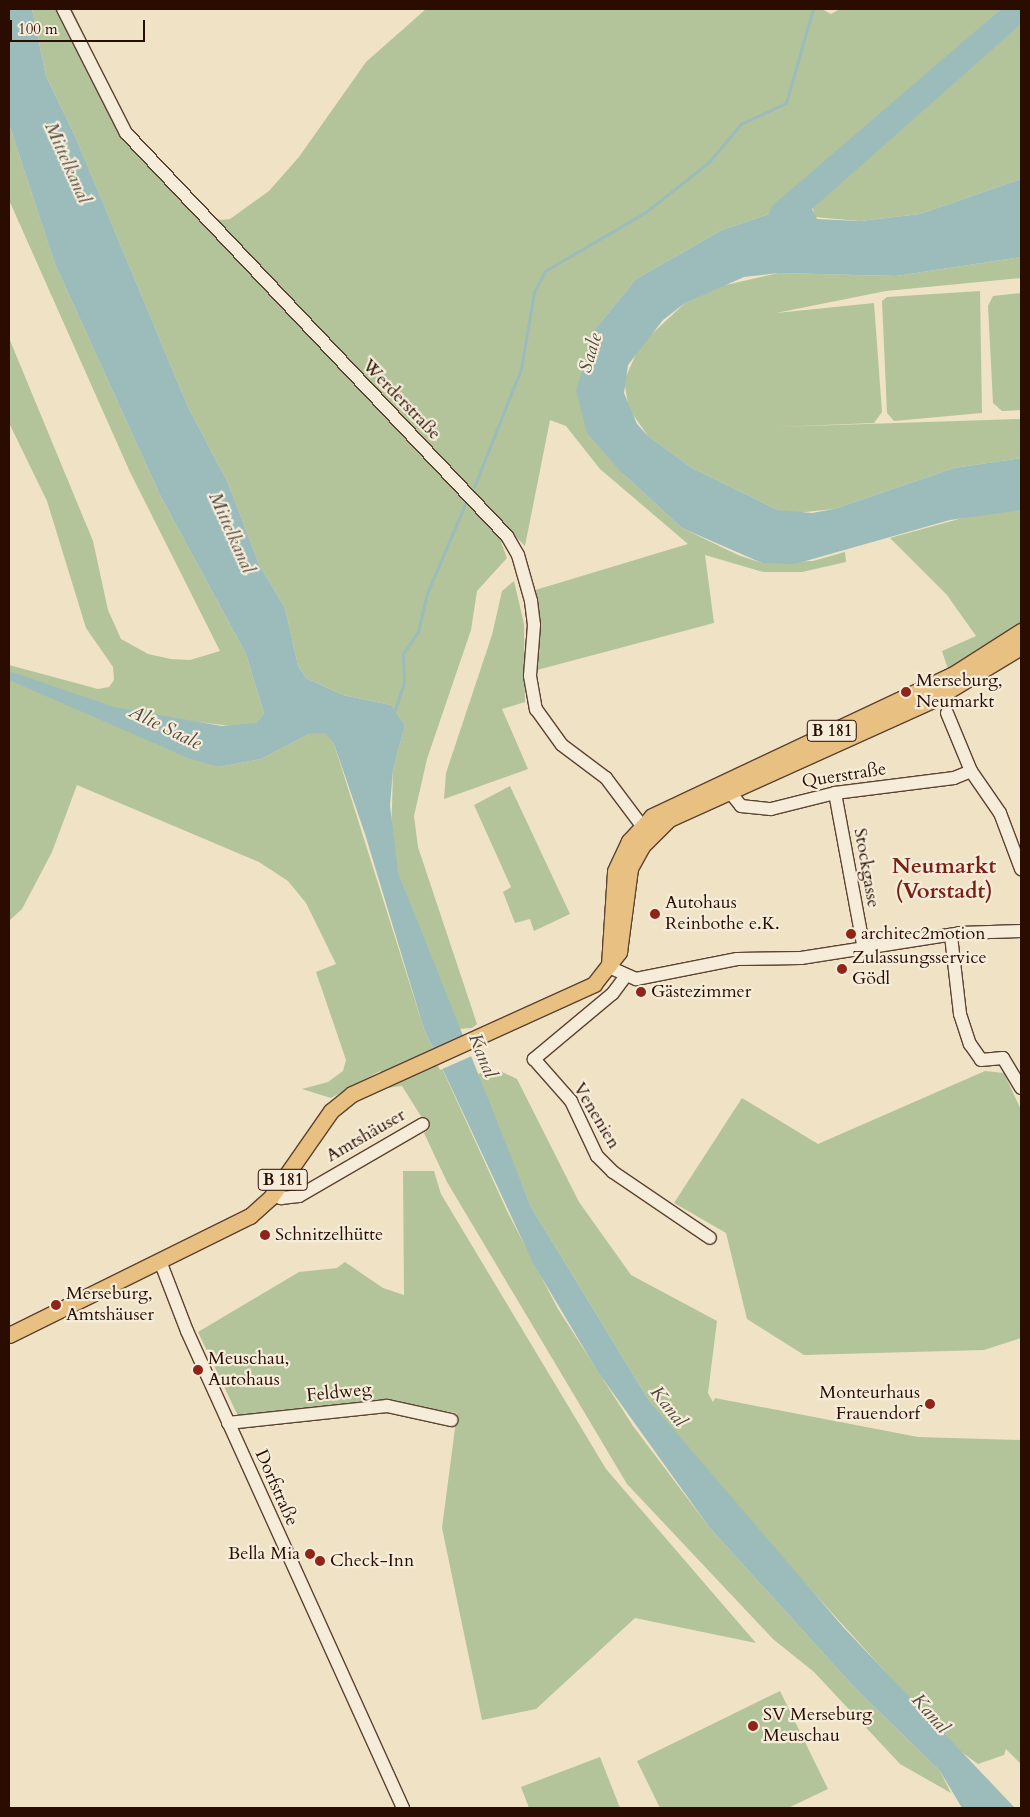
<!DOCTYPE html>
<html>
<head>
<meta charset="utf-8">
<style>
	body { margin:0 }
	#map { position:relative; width:1030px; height:1817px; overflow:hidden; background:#f0e2c5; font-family:Cardo,serif }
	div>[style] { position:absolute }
	.green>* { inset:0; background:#b3c49a }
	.water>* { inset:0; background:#9cbcbb }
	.pier>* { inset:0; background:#f0e2c5 }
	.stream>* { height:2.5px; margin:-1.25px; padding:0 1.25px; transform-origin:1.25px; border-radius:1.25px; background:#9cbcbb }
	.roads { filter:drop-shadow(1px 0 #5c4231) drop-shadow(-1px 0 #5c4231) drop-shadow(0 1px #5c4231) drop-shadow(0 -1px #5c4231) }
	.minor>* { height:12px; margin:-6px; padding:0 6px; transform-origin:6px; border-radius:6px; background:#f5ecd9 }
	.major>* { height:15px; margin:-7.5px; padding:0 7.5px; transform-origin:7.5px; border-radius:7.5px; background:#e8c182 }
	.dots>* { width:14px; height:14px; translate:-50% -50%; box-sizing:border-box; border:2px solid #f5ecd9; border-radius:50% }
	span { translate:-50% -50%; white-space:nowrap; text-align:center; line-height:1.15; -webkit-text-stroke:4.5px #f5ecd9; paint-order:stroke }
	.shield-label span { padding:1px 4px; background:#f5ecd9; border:1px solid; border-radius:4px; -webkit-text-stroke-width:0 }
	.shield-label { font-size:16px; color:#2a0d00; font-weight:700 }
	.street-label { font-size:18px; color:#2a0d00 }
	.poi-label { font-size:18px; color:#2a0d00 }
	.left { translate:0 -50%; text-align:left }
	.right { translate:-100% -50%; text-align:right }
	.water-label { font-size:19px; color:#524a41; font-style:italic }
	.district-label { font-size:22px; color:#7a1f14; font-weight:700 }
	.frame { position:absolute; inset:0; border:10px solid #2a0d00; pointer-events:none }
	.scale { position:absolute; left:10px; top:20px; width:135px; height:22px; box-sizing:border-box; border:2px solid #2a0d00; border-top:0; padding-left:6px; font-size:15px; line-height:18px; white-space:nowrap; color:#2a0d00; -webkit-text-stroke:4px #f5ecd9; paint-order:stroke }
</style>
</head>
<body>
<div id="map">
	<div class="green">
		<div style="clip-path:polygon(32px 9px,72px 9px,127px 125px,213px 217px,221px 220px,230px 219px,269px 191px,299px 157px,366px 62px,426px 9px,822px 9px,831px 14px,840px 9px,1001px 9px,769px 214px,722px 230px,636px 279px,595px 329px,622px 473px,682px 528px,738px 555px,762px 563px,813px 561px,845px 552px,846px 562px,802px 572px,763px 572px,705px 555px,714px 623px,537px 670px,539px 626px,532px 591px,688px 544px,600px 469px,566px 426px,550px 420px,525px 546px,514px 535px,501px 542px,507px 558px,477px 591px,471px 630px,427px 759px,414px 816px,418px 847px,477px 1024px,472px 1028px,458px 1029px,398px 872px,391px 843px,393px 770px,405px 725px,391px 705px,343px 695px,306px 678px,298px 666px,285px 608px,259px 564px,228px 483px,188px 407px,76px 138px,46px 76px)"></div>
		<div style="clip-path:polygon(1021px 24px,1021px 179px,920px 214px,860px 221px,814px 217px,813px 207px,836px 183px)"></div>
		<div style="clip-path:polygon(9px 124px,55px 264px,160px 495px,246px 654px,264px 713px,256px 723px,239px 727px,166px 718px,154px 743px,219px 767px,261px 759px,309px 734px,325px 732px,334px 744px,424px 1029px,507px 1211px,558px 1309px,633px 1426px,709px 1527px,855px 1688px,940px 1771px,951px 1793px,900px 1764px,814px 1672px,773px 1639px,627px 1484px,447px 1182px,424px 1133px,429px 1129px,402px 1086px,387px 1088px,380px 1071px,331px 1098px,302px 1089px,328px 1082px,343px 1071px,346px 1060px,316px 972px,336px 964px,306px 903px,288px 881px,259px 862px,77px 785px,52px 852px,22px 909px,9px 921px,9px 665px,98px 689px,109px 687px,114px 680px,113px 667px,86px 628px,47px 501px,9px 423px,9px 338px,93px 541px,108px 610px,121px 639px,148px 654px,171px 659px,190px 660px,220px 651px,130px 472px,9px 200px)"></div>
		<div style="clip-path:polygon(1021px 257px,1021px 278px,886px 291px,776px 313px,874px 303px,882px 412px,874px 423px,775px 427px,1021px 419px,1021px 458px,954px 468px,834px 509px,796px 513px,778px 510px,692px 468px,648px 436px,629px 409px,624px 381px,640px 345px,685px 303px,717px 287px,778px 273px,896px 276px)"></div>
		<div style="clip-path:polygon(980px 291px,982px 413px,894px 421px,887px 413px,882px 301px,887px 297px)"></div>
		<div style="clip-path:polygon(1021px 293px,1021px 410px,1002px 411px,993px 403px,988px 306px,993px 296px)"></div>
		<div style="clip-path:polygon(1021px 510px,1021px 625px,949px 672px,942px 651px,976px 636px,947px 595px,890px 538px,977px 514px)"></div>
		<div style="clip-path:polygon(514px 581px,524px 624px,525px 702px,502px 709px,528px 769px,444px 799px,446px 773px,492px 635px,502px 591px)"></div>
		<div style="clip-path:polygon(510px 786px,570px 914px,534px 931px,530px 919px,515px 923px,503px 892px,511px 887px,474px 805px)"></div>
		<div style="clip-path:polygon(485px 1070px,486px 1074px,500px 1071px,517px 1079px,579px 1202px,631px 1275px,717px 1321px,708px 1393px,713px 1402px,715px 1398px,918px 1437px,1021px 1440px,1021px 1764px,1006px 1749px,1004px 1755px,978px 1764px,953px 1746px,723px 1493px,650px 1402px,531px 1207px,477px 1075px)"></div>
		<div style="clip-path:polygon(985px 1071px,1004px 1073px,1021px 1110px,1021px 1338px,984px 1350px,804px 1355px,747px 1319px,726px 1233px,674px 1203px,742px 1098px,818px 1144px)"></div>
		<div style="clip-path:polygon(403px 1171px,434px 1171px,441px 1194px,606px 1469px,756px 1643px,635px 1618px,536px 1709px,482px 1720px,442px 1528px,457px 1413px,391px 1402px,238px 1416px,198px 1332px,299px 1272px,337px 1268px,345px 1262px,383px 1288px,404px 1295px)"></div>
		<div style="clip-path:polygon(780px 1691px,828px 1789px,788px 1808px,660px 1808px,637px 1761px)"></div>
		<div style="clip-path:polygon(600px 1757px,620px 1808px,529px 1808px,521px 1787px)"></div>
	</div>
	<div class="water">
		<div style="clip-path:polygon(9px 9px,32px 9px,46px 76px,76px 138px,188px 407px,228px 483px,259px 564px,285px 608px,298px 666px,306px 678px,343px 695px,391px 705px,405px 725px,393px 770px,390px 805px,398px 872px,531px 1207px,650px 1402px,844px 1628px,1015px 1808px,962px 1808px,940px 1771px,855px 1688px,709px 1527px,598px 1372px,533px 1263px,424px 1029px,365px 834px,334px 744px,325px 733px,309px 734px,261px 759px,219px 767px,188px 758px,9px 680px,9px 671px,114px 707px,222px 726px,256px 723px,264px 713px,246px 654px,160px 495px,55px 264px,9px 124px)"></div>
		<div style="clip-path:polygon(1001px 9px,1021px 9px,1021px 24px,812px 209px,817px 219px,860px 221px,920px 214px,1021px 179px,1021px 257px,896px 276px,778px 273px,744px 277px,685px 303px,663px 320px,628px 365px,624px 393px,637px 424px,648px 436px,692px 468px,778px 510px,812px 513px,834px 509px,954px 468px,1021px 458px,1021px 510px,950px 520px,795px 564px,762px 563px,682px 528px,622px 473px,587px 433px,576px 390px,595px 329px,636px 279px,722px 230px,769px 214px,772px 206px)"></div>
	</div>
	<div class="pier">
		<div style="clip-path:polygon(464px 1036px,472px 1056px,440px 1070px,431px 1050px)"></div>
	</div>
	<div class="stream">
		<div style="left:474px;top:487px;width:127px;rotate:-68.3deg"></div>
		<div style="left:521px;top:369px;width:78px;rotate:-80.4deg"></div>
		<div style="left:534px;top:292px;width:24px;rotate:-62deg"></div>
		<div style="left:545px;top:271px;width:117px;rotate:-30.3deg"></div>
		<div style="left:646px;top:212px;width:79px;rotate:-38.3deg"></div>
		<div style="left:708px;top:163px;width:51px;rotate:-49.8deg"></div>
		<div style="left:741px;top:124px;width:50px;rotate:-25deg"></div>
		<div style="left:786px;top:103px;width:98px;rotate:-74deg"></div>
		<div style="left:395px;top:710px;width:29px;rotate:-72deg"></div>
		<div style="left:404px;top:682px;width:28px;rotate:-92deg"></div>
		<div style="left:403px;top:654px;width:27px;rotate:-56deg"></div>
		<div style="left:418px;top:632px;width:37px;rotate:-77deg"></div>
		<div style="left:426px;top:596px;width:100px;rotate:-67deg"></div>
	</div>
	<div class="roads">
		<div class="minor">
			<div style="left:63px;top:9px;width:139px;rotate:63.1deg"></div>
			<div style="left:126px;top:133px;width:555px;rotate:46.61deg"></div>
			<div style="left:507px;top:536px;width:22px;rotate:60deg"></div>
			<div style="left:518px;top:555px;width:48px;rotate:74.2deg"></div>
			<div style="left:531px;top:601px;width:24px;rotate:83deg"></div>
			<div style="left:534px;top:625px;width:51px;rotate:94.5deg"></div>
			<div style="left:530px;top:676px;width:34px;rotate:80deg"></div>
			<div style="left:536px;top:709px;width:44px;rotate:54.2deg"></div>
			<div style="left:562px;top:745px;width:55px;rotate:36.9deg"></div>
			<div style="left:606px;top:778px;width:70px;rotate:53.1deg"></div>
			<div style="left:947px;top:713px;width:63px;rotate:67.5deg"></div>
			<div style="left:971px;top:771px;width:51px;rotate:55.4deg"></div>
			<div style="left:1000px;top:813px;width:60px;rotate:69.4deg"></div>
			<div style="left:729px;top:791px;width:19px;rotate:51deg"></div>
			<div style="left:741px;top:806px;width:30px;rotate:6deg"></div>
			<div style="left:771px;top:809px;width:66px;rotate:-14deg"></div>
			<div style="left:835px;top:793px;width:120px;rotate:-7.2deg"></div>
			<div style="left:954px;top:778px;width:18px;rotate:-22deg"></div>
			<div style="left:835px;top:793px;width:159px;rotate:79.5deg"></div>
			<div style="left:951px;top:936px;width:79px;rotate:83.4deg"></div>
			<div style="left:960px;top:1014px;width:32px;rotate:72deg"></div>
			<div style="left:970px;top:1044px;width:19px;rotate:55deg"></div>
			<div style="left:981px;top:1060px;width:22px;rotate:-5deg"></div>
			<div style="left:1003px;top:1058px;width:35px;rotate:59deg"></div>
			<div style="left:609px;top:967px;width:30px;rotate:24deg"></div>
			<div style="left:636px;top:979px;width:103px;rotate:-11.2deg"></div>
			<div style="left:737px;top:959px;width:64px;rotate:-0.9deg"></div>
			<div style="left:801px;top:958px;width:161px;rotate:-8.9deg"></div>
			<div style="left:960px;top:933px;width:61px;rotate:-1.9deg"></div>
			<div style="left:625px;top:977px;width:21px;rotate:127deg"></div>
			<div style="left:612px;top:994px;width:102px;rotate:140.2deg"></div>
			<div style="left:534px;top:1059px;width:56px;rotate:48.6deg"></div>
			<div style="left:571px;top:1101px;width:61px;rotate:64.7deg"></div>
			<div style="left:597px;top:1156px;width:23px;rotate:45deg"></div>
			<div style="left:613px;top:1172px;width:117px;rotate:34.2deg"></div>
			<div style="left:274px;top:1193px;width:9px;rotate:36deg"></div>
			<div style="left:281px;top:1198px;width:18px;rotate:-6deg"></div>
			<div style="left:299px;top:1196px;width:143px;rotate:-30.1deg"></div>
			<div style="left:160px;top:1261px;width:75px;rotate:68.9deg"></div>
			<div style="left:187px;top:1331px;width:524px;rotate:65.64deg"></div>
			<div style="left:228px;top:1423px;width:160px;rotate:-6.1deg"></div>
			<div style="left:387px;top:1406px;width:66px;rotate:12.3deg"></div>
		</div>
		<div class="major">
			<div style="left:609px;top:965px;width:94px;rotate:-86.3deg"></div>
			<div style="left:615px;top:871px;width:33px;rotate:-65deg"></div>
			<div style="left:629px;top:841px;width:34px;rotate:-47deg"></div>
			<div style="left:652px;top:816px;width:331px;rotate:-25.2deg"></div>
			<div style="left:952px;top:675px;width:82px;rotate:-32.5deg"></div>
			<div style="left:9px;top:1335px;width:269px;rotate:-26.3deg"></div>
			<div style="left:250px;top:1216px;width:28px;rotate:-42deg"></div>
			<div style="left:271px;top:1197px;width:105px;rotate:-55.1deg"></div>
			<div style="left:331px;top:1111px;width:27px;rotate:-39deg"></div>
			<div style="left:352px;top:1094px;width:266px;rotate:-24.4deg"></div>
			<div style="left:594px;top:984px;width:41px;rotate:-52deg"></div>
			<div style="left:619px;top:952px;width:85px;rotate:-82.5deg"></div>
			<div style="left:630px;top:868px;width:25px;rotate:-61deg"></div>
			<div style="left:642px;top:846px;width:38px;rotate:-45deg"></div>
			<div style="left:669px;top:819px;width:290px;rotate:-24.3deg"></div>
			<div style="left:933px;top:700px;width:103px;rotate:-31.1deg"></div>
		</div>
	</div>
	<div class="dots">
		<div style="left:906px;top:692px;background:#8f2418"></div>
		<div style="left:655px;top:914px;background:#8f2418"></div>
		<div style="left:851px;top:934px;background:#8f2418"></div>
		<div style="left:842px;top:969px;background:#8f2418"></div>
		<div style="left:641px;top:992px;background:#8f2418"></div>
		<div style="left:265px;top:1235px;background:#8f2418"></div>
		<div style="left:56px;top:1305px;background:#8f2418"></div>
		<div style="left:198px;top:1370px;background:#8f2418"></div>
		<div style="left:930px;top:1404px;background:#8f2418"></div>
		<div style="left:310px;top:1554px;background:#8f2418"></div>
		<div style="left:320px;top:1561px;background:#8f2418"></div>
		<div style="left:753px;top:1726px;background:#8f2418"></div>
	</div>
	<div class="shield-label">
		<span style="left:832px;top:731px">B 181</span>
		<span style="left:283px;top:1180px">B 181</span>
	</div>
	<div class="street-label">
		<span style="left:401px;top:400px;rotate:46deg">Werderstraße</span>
		<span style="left:844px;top:776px;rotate:-9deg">Querstraße</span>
		<span style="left:866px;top:868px;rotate:80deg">Stockgasse</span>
		<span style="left:596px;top:1116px;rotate:59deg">Venenien</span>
		<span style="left:366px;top:1136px;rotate:-30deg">Amtshäuser</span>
		<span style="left:339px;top:1393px;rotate:-6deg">Feldweg</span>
		<span style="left:276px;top:1488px;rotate:66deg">Dorfstraße</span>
	</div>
	<div class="poi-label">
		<span class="left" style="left:916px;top:692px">Merseburg,<br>Neumarkt</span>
		<span class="left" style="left:665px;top:914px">Autohaus<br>Reinbothe e.K.</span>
		<span class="left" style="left:861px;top:934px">architec2motion</span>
		<span class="left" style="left:852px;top:969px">Zulassungsservice<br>Gödl</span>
		<span class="left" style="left:651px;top:992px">Gästezimmer</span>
		<span class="left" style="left:275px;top:1235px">Schnitzelhütte</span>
		<span class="left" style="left:66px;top:1305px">Merseburg,<br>Amtshäuser</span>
		<span class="left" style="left:208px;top:1370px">Meuschau,<br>Autohaus</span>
		<span class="right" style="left:920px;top:1404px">Monteurhaus<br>Frauendorf</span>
		<span class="right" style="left:300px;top:1554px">Bella Mia</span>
		<span class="left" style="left:330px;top:1561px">Check-Inn</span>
		<span class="left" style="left:763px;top:1726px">SV Merseburg<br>Meuschau</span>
	</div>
	<div class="water-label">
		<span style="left:67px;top:163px;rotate:66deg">Mittelkanal</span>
		<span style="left:591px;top:353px;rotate:-74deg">Saale</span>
		<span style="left:231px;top:533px;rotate:66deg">Mittelkanal</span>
		<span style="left:165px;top:728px;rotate:26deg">Alte Saale</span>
		<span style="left:482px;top:1056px;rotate:68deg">Kanal</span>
		<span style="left:668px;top:1407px;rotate:52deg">Kanal</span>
		<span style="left:930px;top:1714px;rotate:49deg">Kanal</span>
	</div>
	<div class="district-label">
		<span style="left:944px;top:879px">Neumarkt<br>(Vorstadt)</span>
	</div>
	<div class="frame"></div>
	<div class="scale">100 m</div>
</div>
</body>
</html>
